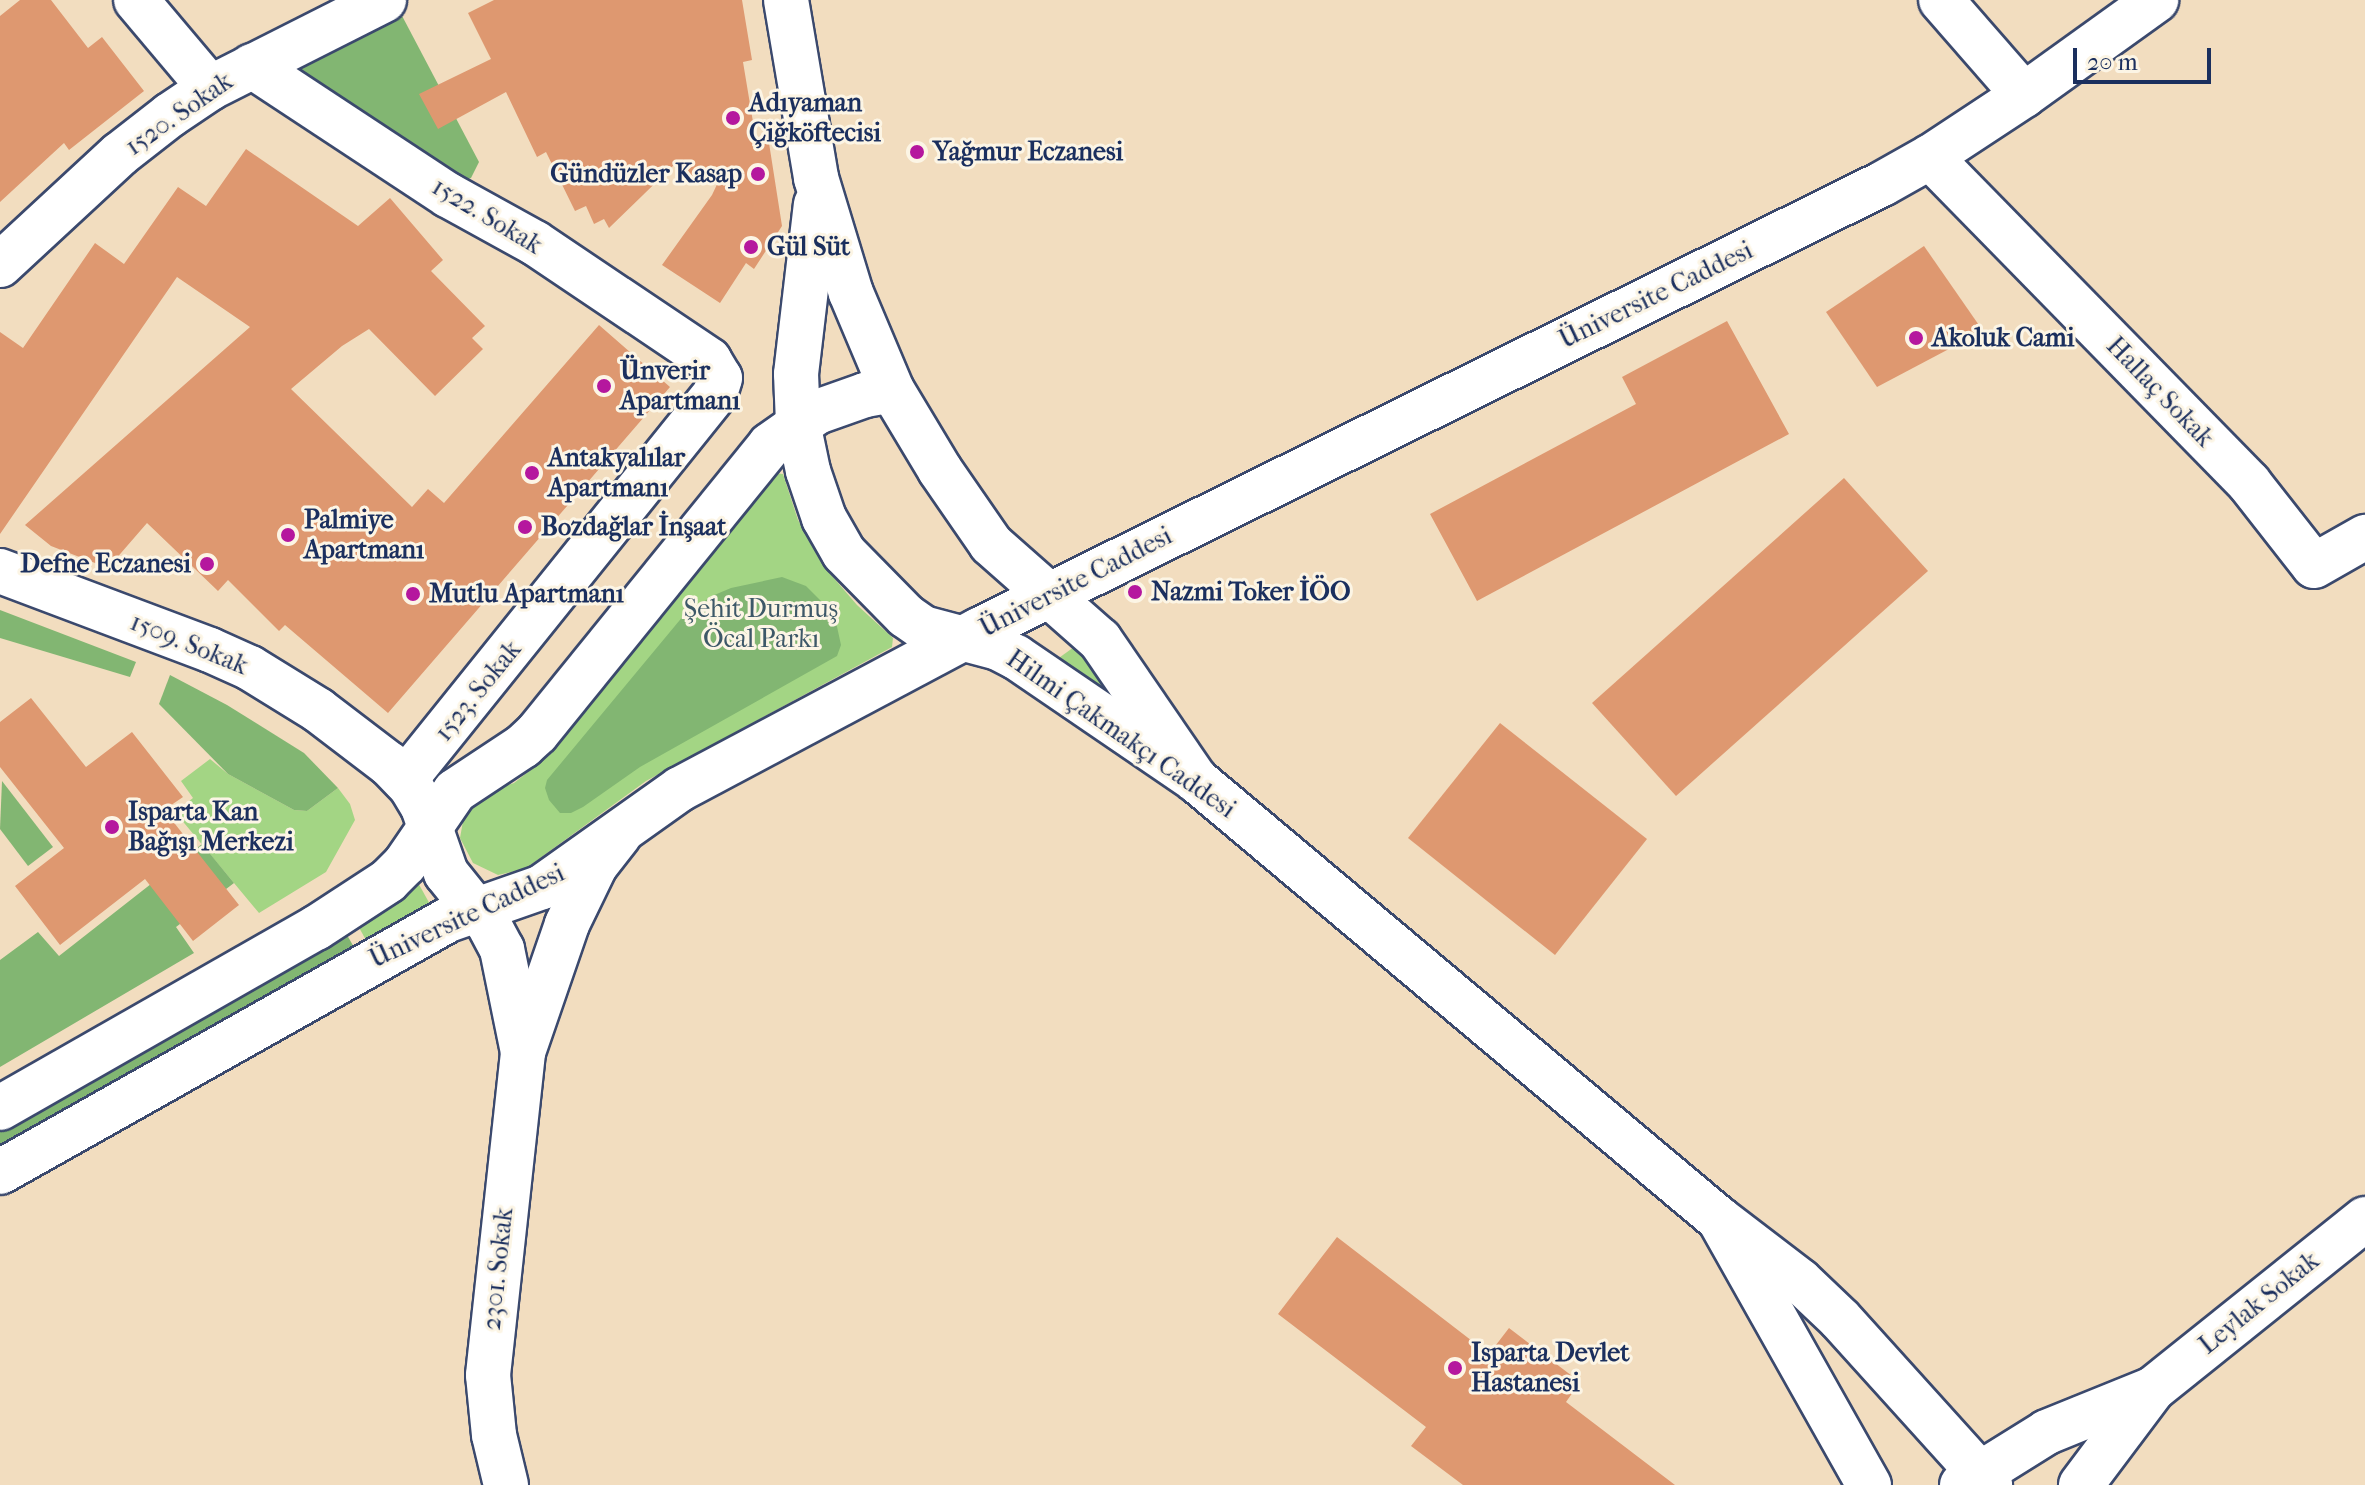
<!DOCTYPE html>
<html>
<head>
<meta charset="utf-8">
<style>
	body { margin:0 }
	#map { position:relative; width:2365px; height:1485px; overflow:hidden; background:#f2ddbf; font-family:"IM FELL French Canon",serif }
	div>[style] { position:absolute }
	.green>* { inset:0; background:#a3d584 }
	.forest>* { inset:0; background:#82b672 }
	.building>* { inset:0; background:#de9870 }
	.roads { filter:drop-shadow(2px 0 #3b496d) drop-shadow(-2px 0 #3b496d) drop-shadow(0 2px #3b496d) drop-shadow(0 -2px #3b496d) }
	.minor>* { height:44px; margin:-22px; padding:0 22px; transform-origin:22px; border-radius:22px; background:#fff }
	.tertiary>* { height:44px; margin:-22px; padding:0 22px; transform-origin:22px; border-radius:22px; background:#fff }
	.secondary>* { height:44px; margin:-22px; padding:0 22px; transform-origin:22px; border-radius:22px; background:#fff }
	.dots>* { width:22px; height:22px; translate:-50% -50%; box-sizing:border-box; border:4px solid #fcf5e5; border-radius:50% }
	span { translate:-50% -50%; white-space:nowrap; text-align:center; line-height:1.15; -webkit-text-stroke:6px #fcf5e5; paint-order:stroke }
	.poi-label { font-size:26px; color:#1b2f5e; font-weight:700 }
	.left { translate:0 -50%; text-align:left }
	.right { translate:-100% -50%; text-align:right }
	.street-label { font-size:26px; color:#1b2f5e }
	.park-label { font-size:26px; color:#3d5868 }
	.scale { position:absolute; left:2073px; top:48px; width:138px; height:36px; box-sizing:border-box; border:4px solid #1b2f5e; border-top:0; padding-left:10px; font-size:24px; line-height:28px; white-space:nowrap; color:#1b2f5e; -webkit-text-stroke:6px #fcf5e5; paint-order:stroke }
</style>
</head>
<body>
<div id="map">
	<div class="green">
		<div style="clip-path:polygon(774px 473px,783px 474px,798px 520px,826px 569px,857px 605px,893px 638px,892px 647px,646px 781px,525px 869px,498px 875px,473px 863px,460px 838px,465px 810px,486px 792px,514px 783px,542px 761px)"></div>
		<div style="clip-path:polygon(1081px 642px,1143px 731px,1056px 660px)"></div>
		<div style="clip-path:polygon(210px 759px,228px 774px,294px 810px,307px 811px,338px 788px,350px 804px,355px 820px,326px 872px,259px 913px,175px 812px,193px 798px,181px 781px)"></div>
		<div style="clip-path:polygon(417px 881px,431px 906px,367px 942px,356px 922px)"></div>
	</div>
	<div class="forest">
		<div style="clip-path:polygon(400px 12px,479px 162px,471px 178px,465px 180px,291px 69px)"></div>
		<div style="clip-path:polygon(782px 577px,806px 586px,829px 609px,836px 622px,841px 645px,837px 656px,640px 767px,583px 807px,571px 813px,560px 813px,549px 800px,545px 788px,547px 780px,684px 615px,712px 596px,731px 588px)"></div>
		<div style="clip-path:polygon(0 610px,136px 662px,130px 677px,0 638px)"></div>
		<div style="clip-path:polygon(170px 675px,227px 705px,304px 753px,338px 788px,307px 811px,294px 810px,228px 774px,159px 704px)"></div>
		<div style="clip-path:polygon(2px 781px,53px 847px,28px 866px,0 829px)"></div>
		<div style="clip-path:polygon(202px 844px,234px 883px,176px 927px,194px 953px,0 1067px,0 960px,38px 932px,59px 956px)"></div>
		<div style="clip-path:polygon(343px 928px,355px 949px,0 1150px,0 1130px)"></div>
	</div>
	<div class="building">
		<div style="clip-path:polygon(20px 0,51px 0,88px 48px,102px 37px,144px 91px,69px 150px,64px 143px,0 202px,0 16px)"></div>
		<div style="clip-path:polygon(494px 0,742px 0,752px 60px,743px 62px,757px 146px,769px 143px,782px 226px,754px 269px,746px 263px,720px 303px,662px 265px,712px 195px,721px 176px,702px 185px,677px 162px,609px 228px,604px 219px,594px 224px,586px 206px,575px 211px,546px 152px,537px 157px,506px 92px,438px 129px,419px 94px,491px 59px,468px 13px)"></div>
		<div style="clip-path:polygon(246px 149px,358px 226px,390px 198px,443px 260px,431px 271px,485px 326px,472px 338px,483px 349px,435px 396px,369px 329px,342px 346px,291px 389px,412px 507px,428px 489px,444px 503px,599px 325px,670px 387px,388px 713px,285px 625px,279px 631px,228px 580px,218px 591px,147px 523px,108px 568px,51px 546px,25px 525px,250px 327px,177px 277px,0 534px,0 332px,23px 348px,95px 243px,124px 264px,178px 187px,206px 206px)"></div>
		<div style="clip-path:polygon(1924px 246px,1983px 331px,1877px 387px,1826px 312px)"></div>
		<div style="clip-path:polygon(1727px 321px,1789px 434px,1477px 601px,1430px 514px,1636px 404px,1622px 377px)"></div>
		<div style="clip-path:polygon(1844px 478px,1928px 571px,1676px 796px,1592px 703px)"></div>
		<div style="clip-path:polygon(31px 698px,86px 767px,132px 732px,183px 797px,164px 810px,239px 905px,193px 941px,145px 879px,60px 945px,15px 886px,64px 848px,0 767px,0 722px)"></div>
		<div style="clip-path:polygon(1500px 723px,1647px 839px,1555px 955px,1408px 838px)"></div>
		<div style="clip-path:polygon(1337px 1237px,1489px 1354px,1509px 1328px,1580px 1382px,1566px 1402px,1675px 1485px,1463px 1485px,1411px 1446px,1426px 1427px,1278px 1314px)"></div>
	</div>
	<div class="roads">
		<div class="minor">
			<div style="left:136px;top:0;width:115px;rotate:49.9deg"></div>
			<div style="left:1941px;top:0;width:126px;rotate:48.9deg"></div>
			<div style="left:252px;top:66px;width:235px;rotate:33.4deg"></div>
			<div style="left:448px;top:195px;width:99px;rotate:28.9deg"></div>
			<div style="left:535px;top:243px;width:210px;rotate:33.9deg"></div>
			<div style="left:709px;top:360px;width:21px;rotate:59deg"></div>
			<div style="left:720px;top:378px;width:17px;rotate:107deg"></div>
			<div style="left:715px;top:394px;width:495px;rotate:128.8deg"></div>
			<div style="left:1930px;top:157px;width:456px;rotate:45.6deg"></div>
			<div style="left:2249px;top:483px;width:105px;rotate:51.9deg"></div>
			<div style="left:2314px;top:566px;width:59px;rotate:-29.6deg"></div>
			<div style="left:0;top:265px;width:163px;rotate:-42.8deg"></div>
			<div style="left:120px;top:154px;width:63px;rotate:-38deg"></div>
			<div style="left:170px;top:115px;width:48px;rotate:-34deg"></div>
			<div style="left:210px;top:88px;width:195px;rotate:-26.8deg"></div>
			<div style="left:474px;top:908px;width:21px;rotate:47deg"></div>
			<div style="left:488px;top:923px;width:30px;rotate:62deg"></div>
			<div style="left:502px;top:949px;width:105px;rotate:78.5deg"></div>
			<div style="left:523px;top:1052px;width:135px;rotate:-71deg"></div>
			<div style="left:567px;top:924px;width:64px;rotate:-64.2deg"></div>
			<div style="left:595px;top:866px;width:39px;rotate:-52deg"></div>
			<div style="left:2153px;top:1389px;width:272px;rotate:-38.7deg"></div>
			<div style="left:506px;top:1485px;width:51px;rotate:-103.5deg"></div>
			<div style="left:494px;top:1435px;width:60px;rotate:-95.7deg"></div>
			<div style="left:488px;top:1375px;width:325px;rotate:-83.8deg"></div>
			<div style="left:1962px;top:1485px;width:100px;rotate:-31.9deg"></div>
			<div style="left:2047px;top:1432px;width:114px;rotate:-22.1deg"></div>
			<div style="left:2153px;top:1389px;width:120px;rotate:126.9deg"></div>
		</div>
		<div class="tertiary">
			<div style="left:786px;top:0;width:181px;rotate:80.4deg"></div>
			<div style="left:816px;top:178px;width:120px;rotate:73.1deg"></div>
			<div style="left:851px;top:293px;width:105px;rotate:67.1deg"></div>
			<div style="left:798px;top:423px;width:49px;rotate:-92.3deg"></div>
			<div style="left:796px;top:374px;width:171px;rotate:-83.3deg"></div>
		</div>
		<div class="secondary">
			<div style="left:798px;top:423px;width:49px;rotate:78.2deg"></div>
			<div style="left:808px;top:471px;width:50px;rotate:71.2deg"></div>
			<div style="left:824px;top:518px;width:40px;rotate:60.3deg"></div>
			<div style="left:844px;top:553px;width:88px;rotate:45.5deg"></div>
			<div style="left:906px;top:616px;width:21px;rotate:35deg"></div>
			<div style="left:923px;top:628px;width:78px;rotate:14.9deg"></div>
			<div style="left:998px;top:648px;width:20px;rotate:27deg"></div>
			<div style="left:1016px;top:657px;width:218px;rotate:34.3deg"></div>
			<div style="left:1196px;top:780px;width:683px;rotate:40.01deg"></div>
			<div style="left:0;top:571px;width:224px;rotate:20.6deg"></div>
			<div style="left:210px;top:650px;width:44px;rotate:24.2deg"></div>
			<div style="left:250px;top:668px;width:80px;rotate:31.7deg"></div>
			<div style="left:318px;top:710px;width:89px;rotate:37.3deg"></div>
			<div style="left:389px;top:764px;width:32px;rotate:46deg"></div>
			<div style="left:411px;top:787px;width:23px;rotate:59deg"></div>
			<div style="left:423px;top:807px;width:70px;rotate:70.8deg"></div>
			<div style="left:446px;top:873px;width:45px;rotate:51.3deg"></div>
			<div style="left:0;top:1108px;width:364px;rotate:-29.7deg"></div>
			<div style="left:316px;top:928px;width:86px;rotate:-33.1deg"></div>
			<div style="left:388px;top:881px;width:24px;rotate:-45deg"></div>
			<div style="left:405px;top:864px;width:88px;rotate:-55.6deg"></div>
			<div style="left:455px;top:791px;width:82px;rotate:-33.5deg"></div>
			<div style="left:523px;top:746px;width:19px;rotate:-43deg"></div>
			<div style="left:537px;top:733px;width:370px;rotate:-51deg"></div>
			<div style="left:770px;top:445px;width:57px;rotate:-35.1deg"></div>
			<div style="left:817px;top:412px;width:51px;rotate:-19.5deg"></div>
			<div style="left:865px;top:395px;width:27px;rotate:-10deg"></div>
			<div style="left:892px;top:390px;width:93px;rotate:59deg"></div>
			<div style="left:940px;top:470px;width:90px;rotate:55.4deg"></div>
			<div style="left:991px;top:544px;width:145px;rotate:41.4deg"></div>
			<div style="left:1100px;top:640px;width:170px;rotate:55.6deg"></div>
			<div style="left:0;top:1172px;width:514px;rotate:-29.36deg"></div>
			<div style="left:448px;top:920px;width:100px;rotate:-19.3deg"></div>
			<div style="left:542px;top:887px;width:169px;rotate:-35.4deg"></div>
			<div style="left:680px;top:789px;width:339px;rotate:-28deg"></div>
			<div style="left:979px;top:630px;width:1007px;rotate:-26.29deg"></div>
			<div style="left:1882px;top:184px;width:55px;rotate:-29.4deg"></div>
			<div style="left:1930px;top:157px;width:113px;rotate:-33.4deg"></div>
			<div style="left:2024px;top:95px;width:163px;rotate:-35.7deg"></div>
			<div style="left:1869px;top:1485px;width:305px;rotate:-119.4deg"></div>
			<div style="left:1719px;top:1219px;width:102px;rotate:37.4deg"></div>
			<div style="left:1800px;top:1281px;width:55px;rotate:43.5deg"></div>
			<div style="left:1840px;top:1319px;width:224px;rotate:47.9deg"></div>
		</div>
	</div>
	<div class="dots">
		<div style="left:733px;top:118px;background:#b5179e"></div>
		<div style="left:917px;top:152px;background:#b5179e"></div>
		<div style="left:758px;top:174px;background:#b5179e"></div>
		<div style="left:751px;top:247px;background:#b5179e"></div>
		<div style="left:1916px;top:338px;background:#b5179e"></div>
		<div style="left:604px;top:386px;background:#b5179e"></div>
		<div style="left:532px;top:473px;background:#b5179e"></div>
		<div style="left:525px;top:527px;background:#b5179e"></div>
		<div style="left:288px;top:535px;background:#b5179e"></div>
		<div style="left:207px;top:564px;background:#b5179e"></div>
		<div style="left:1135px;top:592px;background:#b5179e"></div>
		<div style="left:413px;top:594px;background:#b5179e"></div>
		<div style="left:112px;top:827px;background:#b5179e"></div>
		<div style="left:1455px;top:1368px;background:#b5179e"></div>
	</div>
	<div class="poi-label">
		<span class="left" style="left:749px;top:118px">Adıyaman<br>Çiğköftecisi</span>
		<span class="left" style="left:933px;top:152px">Yağmur Eczanesi</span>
		<span class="right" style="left:742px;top:174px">Gündüzler Kasap</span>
		<span class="left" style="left:767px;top:247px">Gül Süt</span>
		<span class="left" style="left:1932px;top:338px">Akoluk Cami</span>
		<span class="left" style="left:620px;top:386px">Ünverir<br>Apartmanı</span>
		<span class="left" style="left:548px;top:473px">Antakyalılar<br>Apartmanı</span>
		<span class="left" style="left:304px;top:535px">Palmiye<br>Apartmanı</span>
		<span class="left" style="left:541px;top:527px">Bozdağlar İnşaat</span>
		<span class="right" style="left:191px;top:564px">Defne Eczanesi</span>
		<span class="left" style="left:1151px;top:592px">Nazmi Toker İÖO</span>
		<span class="left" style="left:429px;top:594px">Mutlu Apartmanı</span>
		<span class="left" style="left:128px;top:827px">Isparta Kan<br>Bağışı Merkezi</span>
		<span class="left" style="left:1471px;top:1368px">Isparta Devlet<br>Hastanesi</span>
	</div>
	<div class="street-label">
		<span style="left:179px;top:114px;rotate:-35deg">1520. Sokak</span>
		<span style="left:487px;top:216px;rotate:31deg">1522. Sokak</span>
		<span style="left:1656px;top:295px;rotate:-26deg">Üniversite Caddesi</span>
		<span style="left:2160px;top:392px;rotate:46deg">Hallaç Sokak</span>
		<span style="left:1076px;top:582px;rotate:-27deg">Üniversite Caddesi</span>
		<span style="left:189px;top:644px;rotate:22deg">1509. Sokak</span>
		<span style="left:478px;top:691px;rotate:-51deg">1523. Sokak</span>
		<span style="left:1121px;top:734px;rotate:35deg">Hilmi Çakmakçı Caddesi</span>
		<span style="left:467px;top:916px;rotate:-25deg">Üniversite Caddesi</span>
		<span style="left:498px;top:1269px;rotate:-84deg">2301. Sokak</span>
		<span style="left:2259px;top:1303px;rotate:-39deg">Leylak Sokak</span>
	</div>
	<div class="park-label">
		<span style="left:761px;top:624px">Şehit Durmuş<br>Öcal Parkı</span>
	</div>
	<div class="scale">20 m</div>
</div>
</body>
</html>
